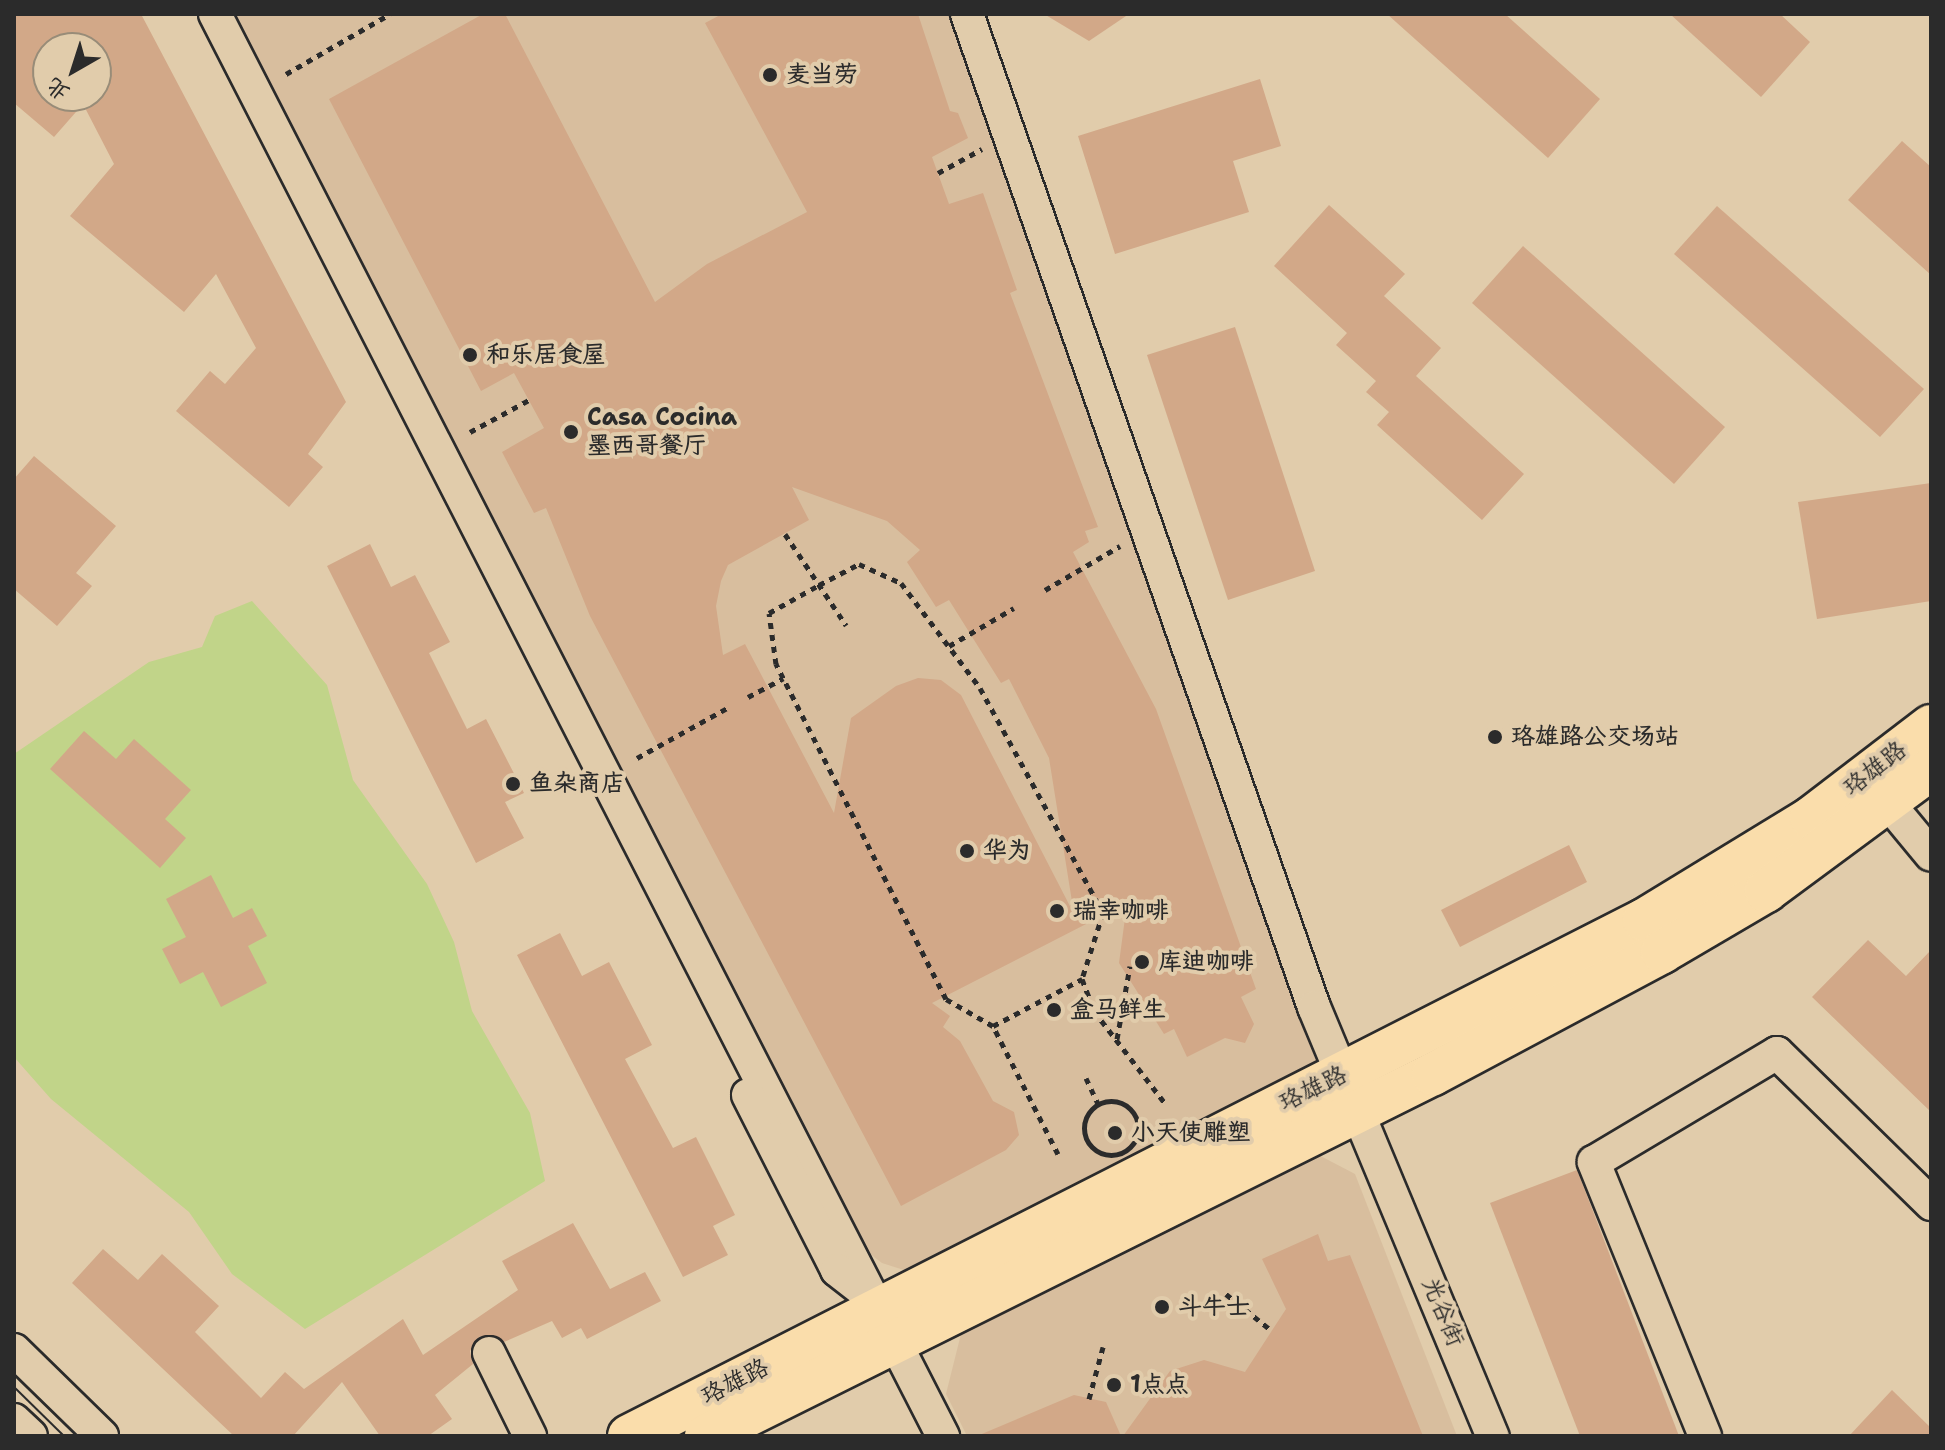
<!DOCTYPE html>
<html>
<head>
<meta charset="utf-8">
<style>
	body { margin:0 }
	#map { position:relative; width:1945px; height:1450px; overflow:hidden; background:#e1ccab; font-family:"Shantell Sans","LXGW WenKai TC",sans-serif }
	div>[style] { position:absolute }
	.built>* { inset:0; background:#d8be9e }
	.green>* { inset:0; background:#c1d489 }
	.building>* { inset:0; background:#d2a888 }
	.path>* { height:5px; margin-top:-2.5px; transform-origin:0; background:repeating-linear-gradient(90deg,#2b2b2b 0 6px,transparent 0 12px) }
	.path>.ring { margin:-2.5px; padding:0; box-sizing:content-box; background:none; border:5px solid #2b2b2b; border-radius:50% }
	.roads { filter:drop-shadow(2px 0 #2b2b2b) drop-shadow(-2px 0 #2b2b2b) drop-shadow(0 2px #2b2b2b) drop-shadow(0 -2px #2b2b2b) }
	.minor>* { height:32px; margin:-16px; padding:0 16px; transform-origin:16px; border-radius:16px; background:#e1ccab }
	.major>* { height:42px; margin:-21px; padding:0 21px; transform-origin:21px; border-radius:21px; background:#faddab }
	.tram>* { height:2px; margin:-1px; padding:0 1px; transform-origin:1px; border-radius:1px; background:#2b2b2b }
	.dots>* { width:22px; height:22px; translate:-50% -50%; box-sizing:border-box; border:4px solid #e1ccab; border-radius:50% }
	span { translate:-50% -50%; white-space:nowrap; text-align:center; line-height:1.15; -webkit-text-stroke:8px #e1ccab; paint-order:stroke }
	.poi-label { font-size:24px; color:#2b2b2b; font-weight:700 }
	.left { translate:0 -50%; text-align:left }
	.street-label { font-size:24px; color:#2b2b2b }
	.frame { position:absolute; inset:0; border:16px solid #2b2b2b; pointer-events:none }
	.north { position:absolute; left:32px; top:32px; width:80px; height:80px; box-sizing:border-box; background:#e1ccab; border:2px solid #988c78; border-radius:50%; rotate:219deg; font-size:22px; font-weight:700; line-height:32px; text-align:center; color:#2b2b2b }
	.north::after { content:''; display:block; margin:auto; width:28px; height:36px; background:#2b2b2b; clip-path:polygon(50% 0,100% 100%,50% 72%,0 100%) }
</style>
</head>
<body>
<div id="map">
	<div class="built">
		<div style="clip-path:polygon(227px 14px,958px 14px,1320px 1063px,910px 1272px,882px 1263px,857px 1244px)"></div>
		<div style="clip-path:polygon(1309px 1150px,1355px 1174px,1457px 1436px,967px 1436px,946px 1394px,964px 1322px)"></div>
	</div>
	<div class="green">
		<div style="clip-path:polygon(252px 601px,327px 685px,353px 780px,427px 884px,454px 942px,472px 1011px,530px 1113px,545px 1181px,305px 1329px,232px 1274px,189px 1212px,51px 1099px,14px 1057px,14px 754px,149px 662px,202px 647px,215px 616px)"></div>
	</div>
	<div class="building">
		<div style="clip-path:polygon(evenodd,14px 14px,141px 14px,346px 402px,308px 454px,323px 467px,289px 507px,176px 411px,210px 371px,225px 384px,256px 348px,216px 274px,184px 312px,70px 216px,114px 164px,83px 104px,54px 137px,14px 103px,14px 14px,48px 48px,96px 48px,96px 96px,48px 96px,48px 48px)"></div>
		<div style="clip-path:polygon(evenodd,483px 14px,505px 14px,655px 302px,707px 264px,807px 212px,705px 23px,722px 14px,918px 14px,950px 111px,958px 113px,968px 138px,932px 157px,949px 204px,983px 193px,1017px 290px,1010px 293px,1098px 527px,1085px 531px,1089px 542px,1073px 552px,1156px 709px,1256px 989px,1241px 997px,1254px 1024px,1245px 1043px,1225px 1038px,1187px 1057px,1174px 1029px,1164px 1034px,1119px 963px,1127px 903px,932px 1003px,950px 1016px,943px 1027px,960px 1041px,993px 1101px,1014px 1112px,1019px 1135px,1006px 1150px,901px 1206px,590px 616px,546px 508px,534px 513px,502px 452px,544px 428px,514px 373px,481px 391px,329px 99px,483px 14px,792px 487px,887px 521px,920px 550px,907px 562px,936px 607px,949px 600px,1001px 683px,1009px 679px,1049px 758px,1074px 914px,961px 695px,941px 680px,918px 678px,896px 686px,851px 718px,834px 813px,745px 644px,723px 655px,716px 606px,721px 581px,728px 565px,809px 520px,792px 487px)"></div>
		<div style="clip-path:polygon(1044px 14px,1129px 14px,1089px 41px)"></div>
		<div style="clip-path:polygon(1387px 14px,1505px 14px,1600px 99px,1548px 158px)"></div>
		<div style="clip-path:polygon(1670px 14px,1780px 14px,1810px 42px,1761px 97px)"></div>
		<div style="clip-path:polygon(1260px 79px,1281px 146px,1233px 161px,1249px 212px,1115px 254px,1078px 136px)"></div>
		<div style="clip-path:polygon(1902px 141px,1931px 167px,1931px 275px,1848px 200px)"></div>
		<div style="clip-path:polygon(1329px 205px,1405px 274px,1384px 296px,1441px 348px,1416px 376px,1524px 474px,1482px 520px,1377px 425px,1389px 412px,1366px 392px,1376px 381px,1336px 345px,1347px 333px,1274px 266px)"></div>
		<div style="clip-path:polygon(1717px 206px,1924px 389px,1880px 437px,1674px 254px)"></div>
		<div style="clip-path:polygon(1523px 246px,1725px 427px,1674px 484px,1472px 303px)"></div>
		<div style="clip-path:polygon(1235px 327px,1315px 571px,1228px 600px,1147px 355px)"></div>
		<div style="clip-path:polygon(34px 456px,116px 526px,76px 573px,92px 586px,57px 626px,14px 589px,14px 479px)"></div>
		<div style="clip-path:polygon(1931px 483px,1931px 601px,1817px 619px,1798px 502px)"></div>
		<div style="clip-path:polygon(370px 544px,391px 587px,415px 575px,450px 642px,429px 653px,467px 729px,486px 719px,524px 793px,505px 802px,524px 838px,476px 863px,327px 566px)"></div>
		<div style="clip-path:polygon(84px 731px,116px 759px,134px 739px,191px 790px,165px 819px,186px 838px,160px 868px,50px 769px)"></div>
		<div style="clip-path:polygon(1569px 845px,1587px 882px,1460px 947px,1441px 910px)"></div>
		<div style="clip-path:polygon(211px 875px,233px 918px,252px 908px,267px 936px,248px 946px,267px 983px,221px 1007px,203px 972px,180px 984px,162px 949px,186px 937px,166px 899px)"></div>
		<div style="clip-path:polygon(560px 933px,582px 976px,609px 962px,652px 1045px,625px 1059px,673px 1148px,696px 1137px,735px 1215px,713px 1226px,728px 1255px,683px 1277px,517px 955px)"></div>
		<div style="clip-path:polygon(1868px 940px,1906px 976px,1931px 950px,1931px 1112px,1812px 997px)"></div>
		<div style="clip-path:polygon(1577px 1170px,1591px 1206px,1679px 1436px,1580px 1436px,1490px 1203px)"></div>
		<div style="clip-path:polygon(573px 1223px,610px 1289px,645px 1272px,661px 1301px,587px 1339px,581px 1328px,562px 1338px,552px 1321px,504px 1342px,480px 1336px,470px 1351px,473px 1364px,435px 1395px,452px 1419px,428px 1436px,380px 1436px,342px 1382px,293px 1436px,234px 1436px,72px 1283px,103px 1249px,138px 1280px,162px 1254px,219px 1306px,195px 1332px,261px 1398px,285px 1372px,304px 1389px,403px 1319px,423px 1355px,518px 1290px,502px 1261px)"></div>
		<div style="clip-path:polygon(1318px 1234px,1328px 1261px,1350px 1255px,1423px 1436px,1123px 1436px,1170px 1371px,1204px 1360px,1245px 1372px,1286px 1309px,1262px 1259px)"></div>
		<div style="clip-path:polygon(1892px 1390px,1931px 1428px,1931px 1436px,1849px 1436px)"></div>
		<div style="clip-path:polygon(1074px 1395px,1106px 1402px,1121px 1436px,977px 1436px)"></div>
	</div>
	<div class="path">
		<div style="left:286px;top:74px;width:120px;rotate:-30deg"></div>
		<div style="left:938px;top:173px;width:50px;rotate:-28.6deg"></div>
		<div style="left:470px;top:432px;width:67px;rotate:-28.5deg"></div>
		<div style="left:785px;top:534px;width:110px;rotate:56.2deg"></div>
		<div style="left:1045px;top:590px;width:87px;rotate:-30.4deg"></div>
		<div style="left:949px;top:646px;width:75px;rotate:-30.3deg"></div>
		<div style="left:748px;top:697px;width:40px;rotate:-28deg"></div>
		<div style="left:637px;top:758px;width:105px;rotate:-29deg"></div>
		<div style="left:993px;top:1026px;width:54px;rotate:-150.1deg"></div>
		<div style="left:946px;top:999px;width:376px;rotate:-116.9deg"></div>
		<div style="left:776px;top:664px;width:51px;rotate:-97.8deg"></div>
		<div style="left:769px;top:613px;width:57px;rotate:-29.2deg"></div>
		<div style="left:819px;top:585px;width:45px;rotate:-27.7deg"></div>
		<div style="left:859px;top:564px;width:46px;rotate:24.3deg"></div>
		<div style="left:901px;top:583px;width:131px;rotate:53deg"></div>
		<div style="left:980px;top:688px;width:256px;rotate:61.3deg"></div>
		<div style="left:1103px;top:913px;width:69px;rotate:107.7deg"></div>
		<div style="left:1117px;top:1039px;width:74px;rotate:-79.9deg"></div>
		<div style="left:1086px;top:1078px;width:29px;rotate:65deg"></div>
		<div class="ring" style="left:1084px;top:1101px;width:49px;height:49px"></div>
		<div style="left:1058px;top:1154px;width:144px;rotate:-116.9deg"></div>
		<div style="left:993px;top:1026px;width:101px;rotate:-27.8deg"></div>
		<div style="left:1082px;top:979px;width:34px;rotate:69deg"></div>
		<div style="left:1094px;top:1011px;width:115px;rotate:52.4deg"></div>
		<div style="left:1226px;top:1294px;width:58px;rotate:38.7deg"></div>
		<div style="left:1089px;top:1399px;width:54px;rotate:-74.9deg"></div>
	</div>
	<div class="roads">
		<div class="minor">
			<div style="left:215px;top:14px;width:1598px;rotate:62.89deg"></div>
			<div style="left:967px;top:14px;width:1052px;rotate:70.74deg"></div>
			<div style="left:1314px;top:1007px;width:465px;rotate:67.4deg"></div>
			<div style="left:1874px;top:786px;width:89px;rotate:50.4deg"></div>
			<div style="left:748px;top:1095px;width:196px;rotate:63deg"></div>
			<div style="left:837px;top:1270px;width:46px;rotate:37.9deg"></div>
			<div style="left:14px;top:1350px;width:123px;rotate:44.3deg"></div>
			<div style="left:489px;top:1353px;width:93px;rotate:63.7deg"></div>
			<div style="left:14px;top:1420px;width:23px;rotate:43deg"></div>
			<div style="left:1705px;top:1436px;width:296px;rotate:-112.1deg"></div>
			<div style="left:1594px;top:1162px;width:213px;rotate:-30.8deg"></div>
			<div style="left:1777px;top:1053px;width:216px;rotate:44.4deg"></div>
		</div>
		<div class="major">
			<div style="left:629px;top:1436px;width:1139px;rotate:-26.95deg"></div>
			<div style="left:1644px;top:920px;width:196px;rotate:-31.4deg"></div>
			<div style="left:1811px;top:818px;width:151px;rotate:-37.5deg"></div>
			<div style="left:706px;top:1436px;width:812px;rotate:-26.47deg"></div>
			<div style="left:1433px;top:1074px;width:259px;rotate:-28deg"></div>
			<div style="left:1662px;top:952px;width:121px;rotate:-30.4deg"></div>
			<div style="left:1766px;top:891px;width:205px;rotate:-36.5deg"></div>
		</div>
	</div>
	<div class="tram">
		<div style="left:14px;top:1387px;width:70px;rotate:44.4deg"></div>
	</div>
	<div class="dots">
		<div style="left:770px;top:75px;background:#2b2b2b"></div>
		<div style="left:470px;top:355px;background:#2b2b2b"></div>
		<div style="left:571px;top:432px;background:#2b2b2b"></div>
		<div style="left:1495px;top:737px;background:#2b2b2b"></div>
		<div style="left:513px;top:784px;background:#2b2b2b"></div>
		<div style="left:967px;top:851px;background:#2b2b2b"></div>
		<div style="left:1057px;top:911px;background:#2b2b2b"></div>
		<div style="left:1142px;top:962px;background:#2b2b2b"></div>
		<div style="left:1054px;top:1010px;background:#2b2b2b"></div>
		<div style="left:1115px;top:1133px;background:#2b2b2b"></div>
		<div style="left:1162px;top:1307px;background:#2b2b2b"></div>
		<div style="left:1114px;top:1385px;background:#2b2b2b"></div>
	</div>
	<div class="poi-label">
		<span class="left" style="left:786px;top:75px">麦当劳</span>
		<span class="left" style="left:486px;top:355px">和乐居食屋</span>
		<span class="left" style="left:587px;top:432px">Casa Cocina<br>墨西哥餐厅</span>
		<span class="left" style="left:1511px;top:737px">珞雄路公交场站</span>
		<span class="left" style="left:529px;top:784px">鱼杂商店</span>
		<span class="left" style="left:983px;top:851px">华为</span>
		<span class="left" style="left:1073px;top:911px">瑞幸咖啡</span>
		<span class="left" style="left:1158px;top:962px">库迪咖啡</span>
		<span class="left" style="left:1070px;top:1010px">盒马鲜生</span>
		<span class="left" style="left:1131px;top:1133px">小天使雕塑</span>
		<span class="left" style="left:1178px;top:1307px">斗牛士</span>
		<span class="left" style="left:1130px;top:1385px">1点点</span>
	</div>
	<div class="street-label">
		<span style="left:1875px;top:769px;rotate:-38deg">珞雄路</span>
		<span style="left:1313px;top:1089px;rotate:-26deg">珞雄路</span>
		<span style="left:1443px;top:1312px;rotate:68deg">光谷街</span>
		<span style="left:735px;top:1382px;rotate:-27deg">珞雄路</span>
	</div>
	<div class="frame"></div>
	<div class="north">北</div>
</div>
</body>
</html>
